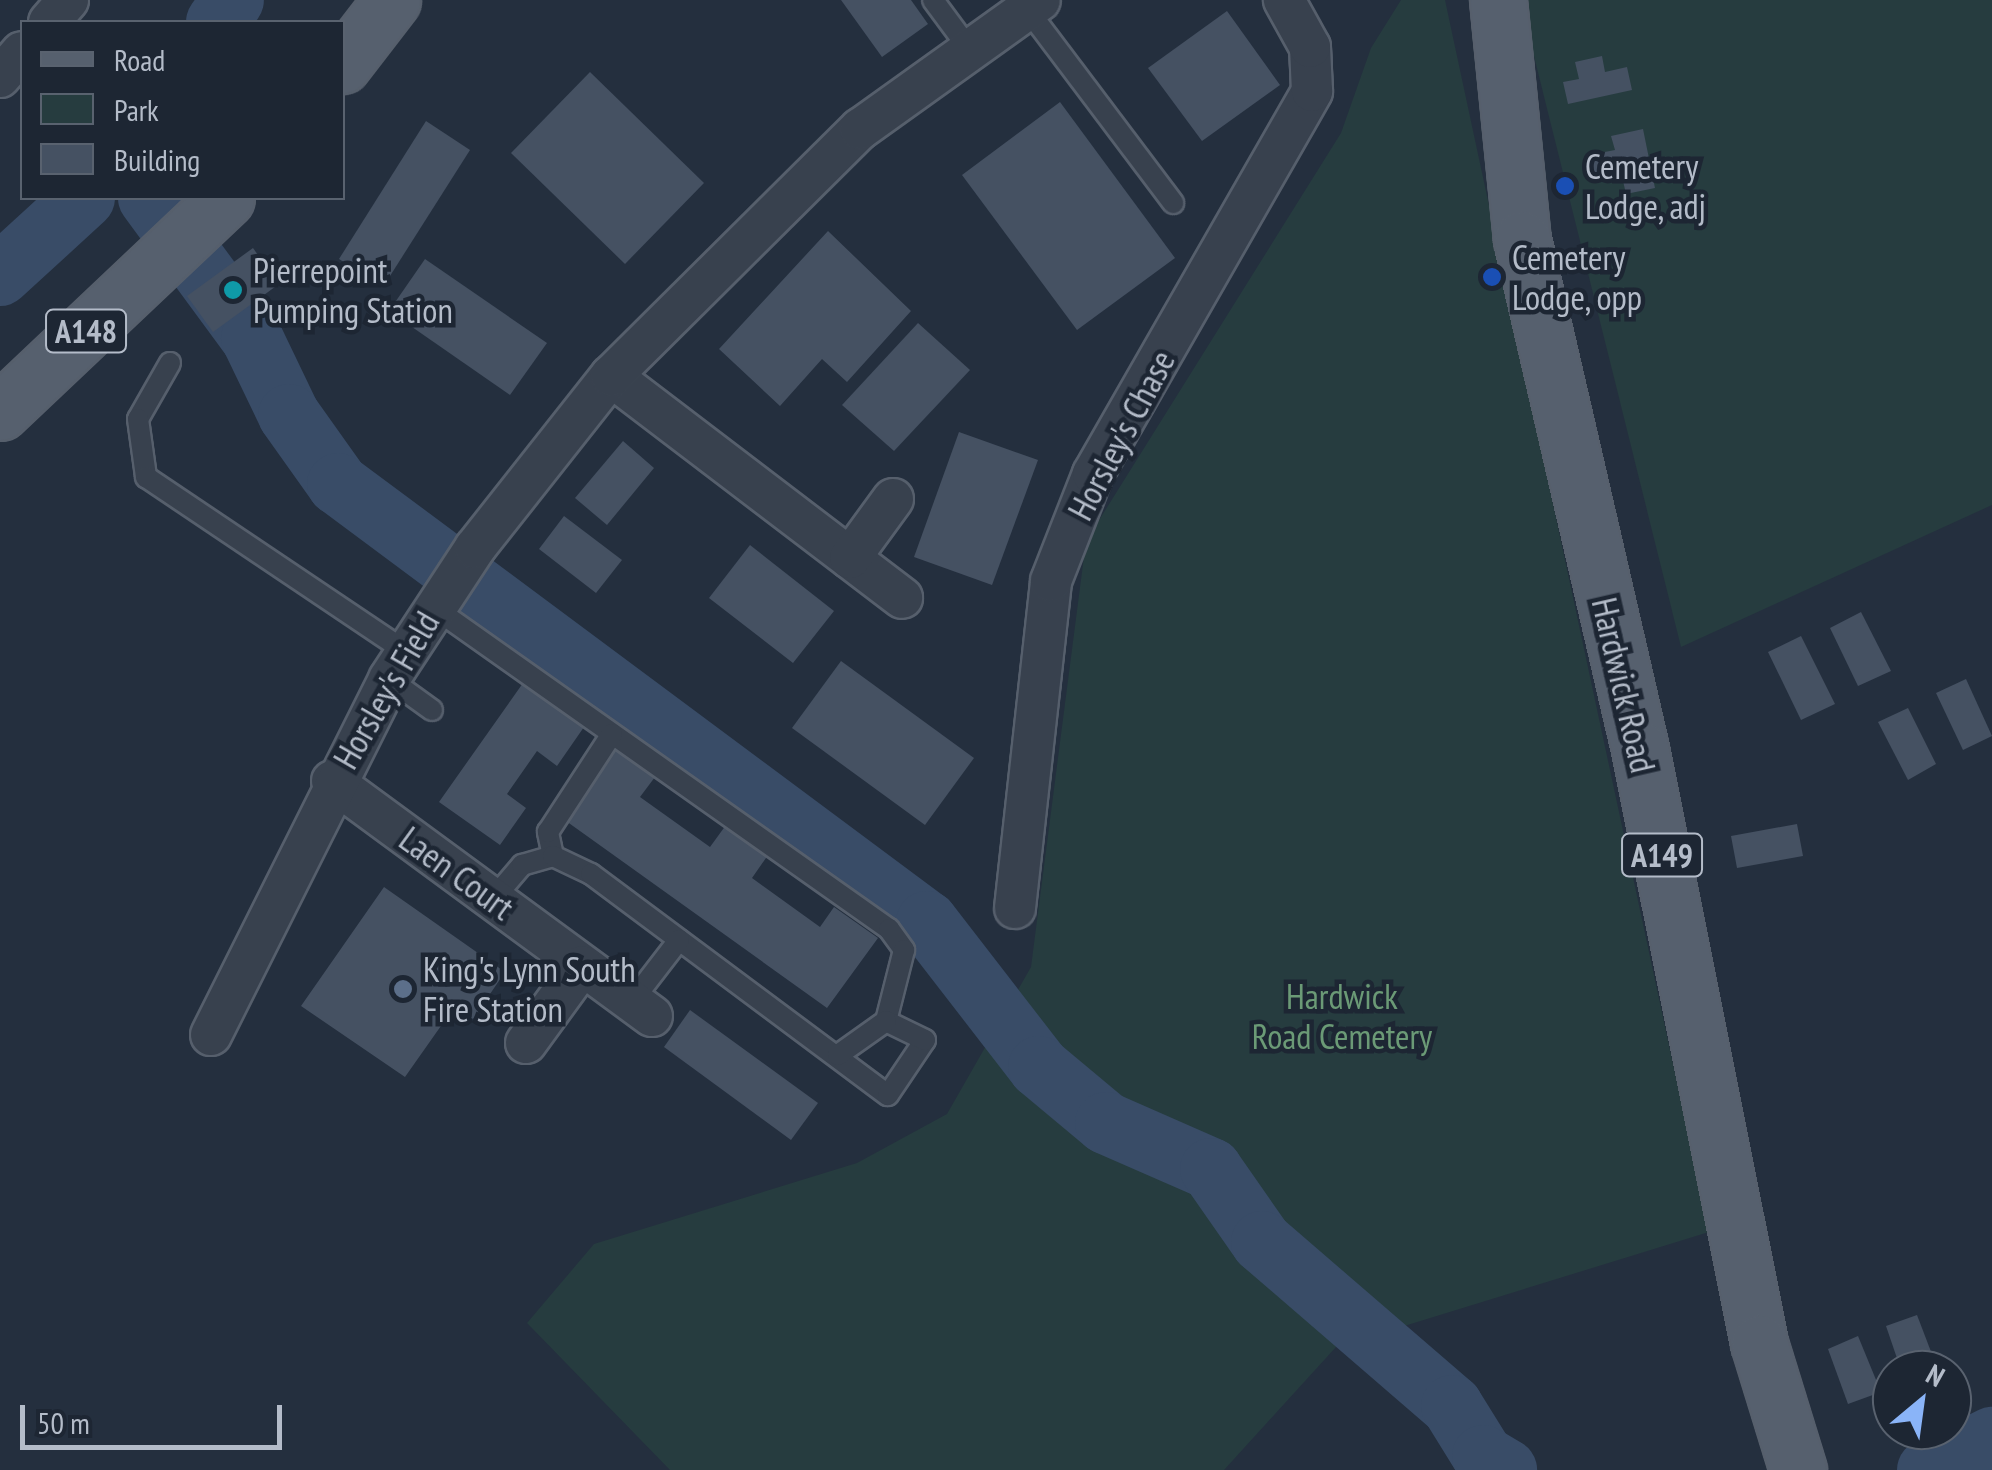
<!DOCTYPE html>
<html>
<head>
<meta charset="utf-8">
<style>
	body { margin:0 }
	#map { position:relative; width:1992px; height:1470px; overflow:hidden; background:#242f3e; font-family:"PT Sans Narrow",sans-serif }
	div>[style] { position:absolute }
	.green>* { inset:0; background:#263c3f }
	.river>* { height:62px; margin:-31px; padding:0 31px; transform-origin:31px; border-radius:31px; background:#394c67 }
	.building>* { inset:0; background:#455162 }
	.roads { filter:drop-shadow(2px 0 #565f6c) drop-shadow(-2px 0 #565f6c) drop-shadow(0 2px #565f6c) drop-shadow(0 -2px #565f6c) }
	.lane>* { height:20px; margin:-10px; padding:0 10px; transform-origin:10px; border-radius:10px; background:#38414e }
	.street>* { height:40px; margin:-20px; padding:0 20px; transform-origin:20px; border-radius:20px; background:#38414e }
	.primary>* { height:55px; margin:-27.5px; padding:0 27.5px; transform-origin:27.5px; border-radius:27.5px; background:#56606e }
	.dots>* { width:28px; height:28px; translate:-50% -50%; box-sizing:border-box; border:5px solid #1d2633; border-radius:50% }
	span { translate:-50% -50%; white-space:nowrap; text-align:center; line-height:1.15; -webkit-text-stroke:9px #1d2633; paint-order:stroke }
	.shield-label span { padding:2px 8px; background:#1d2633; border:2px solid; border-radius:8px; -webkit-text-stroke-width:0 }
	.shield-label { font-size:32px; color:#b4bcc9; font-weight:700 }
	.poi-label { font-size:35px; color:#b4bcc9 }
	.left { translate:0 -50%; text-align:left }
	.street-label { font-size:35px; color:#b4bcc9 }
	.park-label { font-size:35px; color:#6b9a76 }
	.legend { position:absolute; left:20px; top:20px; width:325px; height:180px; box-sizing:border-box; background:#1d2633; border:2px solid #59626f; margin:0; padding:12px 18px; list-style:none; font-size:30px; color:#b4bcc9 }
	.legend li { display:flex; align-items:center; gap:20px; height:50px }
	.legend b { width:50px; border:2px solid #59626f }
	.north { position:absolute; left:1872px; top:1350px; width:100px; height:100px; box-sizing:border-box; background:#1d2633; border:2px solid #59626f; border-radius:50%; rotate:29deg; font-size:28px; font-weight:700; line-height:40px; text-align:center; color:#b4bcc9 }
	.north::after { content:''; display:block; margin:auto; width:35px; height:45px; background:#8ab4f8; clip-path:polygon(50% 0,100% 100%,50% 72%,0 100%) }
	.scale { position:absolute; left:20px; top:1405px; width:262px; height:45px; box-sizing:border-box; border:5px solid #b4bcc9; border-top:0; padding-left:12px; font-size:30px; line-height:35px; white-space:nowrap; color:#b4bcc9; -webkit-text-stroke:8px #1d2633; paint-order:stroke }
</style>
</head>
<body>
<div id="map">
	<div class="green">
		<div style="clip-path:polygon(1401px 0,1445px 0,1709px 1232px,1336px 1347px,1224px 1470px,670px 1470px,527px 1323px,594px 1244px,857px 1163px,947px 1114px,1031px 967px,1086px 541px,1341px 133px,1371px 48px)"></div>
		<div style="clip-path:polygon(1520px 0,1992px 0,1992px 505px,1681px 647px)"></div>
	</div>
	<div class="river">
		<div style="left:217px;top:22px;width:27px;rotate:-54deg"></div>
		<div style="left:149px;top:198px;width:174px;rotate:53.7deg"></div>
		<div style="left:252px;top:338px;width:85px;rotate:64.3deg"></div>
		<div style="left:289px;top:415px;width:85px;rotate:54.6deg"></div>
		<div style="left:338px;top:484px;width:734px;rotate:36.64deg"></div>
		<div style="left:927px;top:922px;width:183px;rotate:52.3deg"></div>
		<div style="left:1039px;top:1067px;width:87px;rotate:39.9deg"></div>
		<div style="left:1106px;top:1123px;width:115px;rotate:23.7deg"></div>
		<div style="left:1211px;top:1169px;width:89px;rotate:55.1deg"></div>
		<div style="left:1262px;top:1242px;width:251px;rotate:40.8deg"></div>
		<div style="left:1452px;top:1406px;width:59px;rotate:58.2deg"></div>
		<div style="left:1483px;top:1456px;width:27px;rotate:31deg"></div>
		<div style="left:0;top:275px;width:114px;rotate:-42.5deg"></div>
		<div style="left:1928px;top:1470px;width:72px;rotate:-26.6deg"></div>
	</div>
	<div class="building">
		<div style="clip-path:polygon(841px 0,911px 0,928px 24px,882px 57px)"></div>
		<div style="clip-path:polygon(1227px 11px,1280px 85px,1202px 141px,1148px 68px)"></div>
		<div style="clip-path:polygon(1602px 56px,1605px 72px,1627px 67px,1632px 90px,1568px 104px,1563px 82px,1579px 79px,1575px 62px)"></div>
		<div style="clip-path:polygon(590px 72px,704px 183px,625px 264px,511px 153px)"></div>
		<div style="clip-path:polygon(1060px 102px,1175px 258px,1077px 330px,962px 175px)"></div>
		<div style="clip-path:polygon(426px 121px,470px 150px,383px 287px,339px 259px)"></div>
		<div style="clip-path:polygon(1643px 129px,1655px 188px,1626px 194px,1621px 172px,1594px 178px,1589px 155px,1615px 150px,1611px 136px)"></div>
		<div style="clip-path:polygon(828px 231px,911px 311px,847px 382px,822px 359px,780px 406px,719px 349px)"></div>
		<div style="clip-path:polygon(253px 248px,279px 284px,213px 332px,187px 296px)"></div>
		<div style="clip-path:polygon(425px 259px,547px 343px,510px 395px,389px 311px)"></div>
		<div style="clip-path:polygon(918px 323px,970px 370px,894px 451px,842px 405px)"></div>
		<div style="clip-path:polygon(959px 432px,1038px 460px,992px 585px,914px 557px)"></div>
		<div style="clip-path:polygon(623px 441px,654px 468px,607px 525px,575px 498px)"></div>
		<div style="clip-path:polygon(564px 516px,622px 560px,596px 593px,539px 549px)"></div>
		<div style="clip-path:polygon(750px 545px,834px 611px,793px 663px,709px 598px)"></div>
		<div style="clip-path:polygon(1861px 612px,1891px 671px,1858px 686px,1830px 628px)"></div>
		<div style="clip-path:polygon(1801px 636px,1835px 704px,1801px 720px,1768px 652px)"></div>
		<div style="clip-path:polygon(841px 661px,974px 758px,925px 825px,792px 728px)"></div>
		<div style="clip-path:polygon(1966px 679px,1992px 736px,1963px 750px,1936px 693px)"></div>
		<div style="clip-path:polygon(523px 683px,584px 727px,557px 766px,537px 751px,507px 794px,526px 808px,500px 845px,439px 802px)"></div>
		<div style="clip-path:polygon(1908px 708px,1936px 764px,1908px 780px,1878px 722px)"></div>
		<div style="clip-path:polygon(617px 749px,655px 777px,640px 797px,710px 847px,726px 825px,768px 855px,752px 878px,820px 927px,834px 907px,878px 938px,827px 1008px,566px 821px)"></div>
		<div style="clip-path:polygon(1797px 824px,1803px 856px,1737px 868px,1731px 836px)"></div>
		<div style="clip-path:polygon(384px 887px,505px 972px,473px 1019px,455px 1006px,405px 1077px,301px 1006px)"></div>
		<div style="clip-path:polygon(690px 1010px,818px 1103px,791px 1140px,664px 1047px)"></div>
		<div style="clip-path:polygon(1917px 1315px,1938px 1370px,1901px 1370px,1886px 1326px)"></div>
		<div style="clip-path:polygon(1858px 1336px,1881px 1392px,1848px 1404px,1828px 1349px)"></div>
	</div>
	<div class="roads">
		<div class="lane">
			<div style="left:933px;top:0;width:62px;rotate:53.5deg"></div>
			<div style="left:1027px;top:9px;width:243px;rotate:53deg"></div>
			<div style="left:170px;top:363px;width:64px;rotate:119.7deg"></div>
			<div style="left:138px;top:419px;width:59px;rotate:82.1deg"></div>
			<div style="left:146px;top:477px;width:313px;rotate:33.9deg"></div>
			<div style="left:433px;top:607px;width:558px;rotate:35.23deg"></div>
			<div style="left:889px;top:929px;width:26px;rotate:54deg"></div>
			<div style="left:904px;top:950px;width:73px;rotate:104.2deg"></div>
			<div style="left:389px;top:679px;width:53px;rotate:35.8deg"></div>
			<div style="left:553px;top:856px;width:25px;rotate:-102deg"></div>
			<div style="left:548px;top:832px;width:117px;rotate:-56.9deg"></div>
			<div style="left:493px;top:899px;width:45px;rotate:-49.5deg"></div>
			<div style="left:522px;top:865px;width:32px;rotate:-16deg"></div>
			<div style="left:553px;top:856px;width:42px;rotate:25.3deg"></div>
			<div style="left:591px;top:874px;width:370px;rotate:36.7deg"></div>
			<div style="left:888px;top:1095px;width:66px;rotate:-56.1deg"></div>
			<div style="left:925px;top:1040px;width:43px;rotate:-154deg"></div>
			<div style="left:886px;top:1021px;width:59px;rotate:144.7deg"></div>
			<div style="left:632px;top:1001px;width:77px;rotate:-52.4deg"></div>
		</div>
		<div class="street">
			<div style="left:49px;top:22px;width:29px;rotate:-49deg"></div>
			<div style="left:0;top:77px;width:33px;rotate:-49deg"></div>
			<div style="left:611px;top:376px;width:366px;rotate:37.3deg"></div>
			<div style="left:850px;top:558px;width:73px;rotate:-53.9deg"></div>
			<div style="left:332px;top:781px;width:397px;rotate:36.3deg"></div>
			<div style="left:1015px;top:908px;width:329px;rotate:-83.7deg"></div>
			<div style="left:1051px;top:581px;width:115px;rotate:-68.6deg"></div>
			<div style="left:1093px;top:474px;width:441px;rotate:-60.2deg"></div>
			<div style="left:1312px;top:91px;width:44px;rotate:-92.6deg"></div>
			<div style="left:1310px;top:47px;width:54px;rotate:-119deg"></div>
			<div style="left:211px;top:1035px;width:398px;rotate:-63.4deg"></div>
			<div style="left:389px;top:679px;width:157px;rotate:-56.7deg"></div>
			<div style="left:475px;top:548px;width:219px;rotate:-51.7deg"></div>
			<div style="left:611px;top:376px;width:351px;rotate:-44.8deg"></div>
			<div style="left:860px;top:129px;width:221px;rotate:-35.6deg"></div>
			<div style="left:526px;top:1043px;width:95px;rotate:-54deg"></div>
		</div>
		<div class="primary">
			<div style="left:1498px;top:0;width:240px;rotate:84.3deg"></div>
			<div style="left:1522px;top:239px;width:523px;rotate:76.97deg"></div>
			<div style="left:1640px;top:749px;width:606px;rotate:78.67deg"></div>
			<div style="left:1759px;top:1343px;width:133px;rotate:72.9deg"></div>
			<div style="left:342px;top:65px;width:82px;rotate:-52.4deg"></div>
			<div style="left:0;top:412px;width:311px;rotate:-43.4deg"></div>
		</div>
	</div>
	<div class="dots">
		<div style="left:1565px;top:186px;background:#1a4fb4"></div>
		<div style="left:1492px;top:277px;background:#1a4fb4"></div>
		<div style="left:233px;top:290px;background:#0f9aa8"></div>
		<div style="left:403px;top:989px;background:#5c6f8a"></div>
	</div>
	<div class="shield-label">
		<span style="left:86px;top:331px">A148</span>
		<span style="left:1662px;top:855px">A149</span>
	</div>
	<div class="poi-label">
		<span class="left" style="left:1585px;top:186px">Cemetery<br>Lodge, adj</span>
		<span class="left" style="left:1512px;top:277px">Cemetery<br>Lodge, opp</span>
		<span class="left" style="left:253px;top:290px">Pierrepoint<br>Pumping Station</span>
		<span class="left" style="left:423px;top:989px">King's Lynn South<br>Fire Station</span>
	</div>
	<div class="street-label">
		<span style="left:1121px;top:435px;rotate:-62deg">Horsley's Chase</span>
		<span style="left:1624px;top:685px;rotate:77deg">Hardwick Road</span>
		<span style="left:386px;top:690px;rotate:-60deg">Horsley's Field</span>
		<span style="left:457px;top:873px;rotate:36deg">Laen Court</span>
	</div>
	<div class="park-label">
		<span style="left:1342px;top:1016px">Hardwick<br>Road Cemetery</span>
	</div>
	<ul class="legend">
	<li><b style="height:12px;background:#56606e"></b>Road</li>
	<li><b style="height:28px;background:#263c3f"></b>Park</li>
	<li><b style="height:28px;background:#455162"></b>Building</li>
	</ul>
	<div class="north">N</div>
	<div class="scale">50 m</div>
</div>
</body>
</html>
